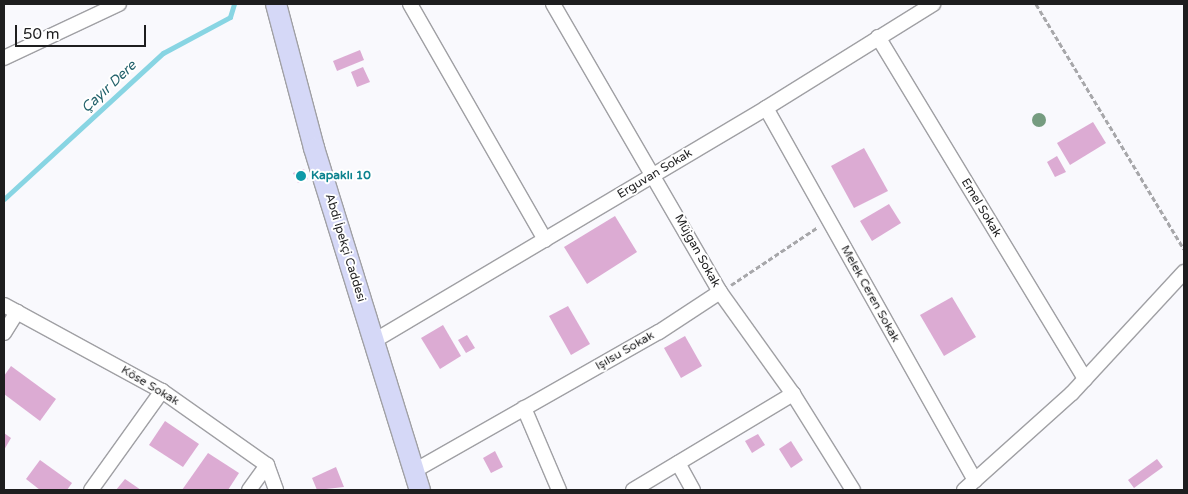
<!DOCTYPE html>
<html>
<head>
<meta charset="utf-8">
<style>
	body { margin:0 }
	#map { position:relative; width:1188px; height:494px; overflow:hidden; background:#f9f9fd; font-family:"Varela Round",sans-serif }
	div>[style] { position:absolute }
	.stream>* { height:5px; margin:-2.5px; padding:0 2.5px; transform-origin:2.5px; border-radius:2.5px; background:#88d5e3 }
	.building>* { inset:0; background:#dcabd3 }
	.path>* { height:3px; margin-top:-1.5px; transform-origin:0; background:repeating-linear-gradient(90deg,#a7a7aa 0 5px,transparent 0 7.5px) }
	.roads { filter:drop-shadow(1px 0 #a0a0a4) drop-shadow(-1px 0 #a0a0a4) drop-shadow(0 1px #a0a0a4) drop-shadow(0 -1px #a0a0a4) }
	.street>* { height:14px; margin:-7px; padding:0 7px; transform-origin:7px; border-radius:7px; background:#fff }
	.secondary>* { height:20px; margin:-10px; padding:0 10px; transform-origin:10px; border-radius:10px; background:#d5d8f7 }
	.trees>* { width:14px; height:14px; margin:-7px; border-radius:50%; background:#769c80 }
	.dots>* { width:14px; height:14px; translate:-50% -50%; box-sizing:border-box; border:2px solid #fff; border-radius:50% }
	span { translate:-50% -50%; white-space:nowrap; text-align:center; line-height:1.15; -webkit-text-stroke:4px #fff; paint-order:stroke }
	.street-label { font-size:12px; color:#1e1e1f }
	.culture-label { font-size:12px; color:#0d838f; font-weight:700 }
	.left { translate:0 -50%; text-align:left }
	.water-label { font-size:14px; color:#22616b; font-style:italic }
	.frame { position:absolute; inset:0; border:5px solid #1e1e1f; pointer-events:none }
	.scale { position:absolute; left:15px; top:25px; width:131px; height:22px; box-sizing:border-box; border:2px solid #1e1e1f; border-top:0; padding-left:6px; font-size:15px; line-height:18px; white-space:nowrap; color:#1e1e1f; -webkit-text-stroke:4px #fff; paint-order:stroke }
</style>
</head>
<body>
<div id="map">
	<div class="stream">
		<div style="left:4px;top:199px;width:216px;rotate:-42.6deg"></div>
		<div style="left:163px;top:53px;width:76px;rotate:-28.2deg"></div>
		<div style="left:230px;top:17px;width:14px;rotate:-73deg"></div>
	</div>
	<div class="building">
		<div style="clip-path:polygon(360px 50px,364px 60px,337px 71px,333px 61px)"></div>
		<div style="clip-path:polygon(363px 67px,370px 82px,357px 87px,351px 72px)"></div>
		<div style="clip-path:polygon(1093px 122px,1106px 143px,1070px 165px,1057px 143px)"></div>
		<div style="clip-path:polygon(864px 148px,888px 191px,854px 208px,831px 166px)"></div>
		<div style="clip-path:polygon(1057px 156px,1066px 172px,1055px 177px,1047px 162px)"></div>
		<div style="clip-path:polygon(304px 169px,308px 179px,298px 183px,293px 173px)"></div>
		<div style="clip-path:polygon(889px 204px,901px 223px,872px 241px,860px 221px)"></div>
		<div style="clip-path:polygon(615px 216px,637px 252px,587px 284px,564px 247px)"></div>
		<div style="clip-path:polygon(952px 297px,976px 337px,944px 356px,920px 315px)"></div>
		<div style="clip-path:polygon(568px 306px,590px 344px,571px 355px,549px 316px)"></div>
		<div style="clip-path:polygon(443px 325px,461px 356px,440px 369px,421px 338px)"></div>
		<div style="clip-path:polygon(467px 335px,475px 348px,466px 353px,458px 340px)"></div>
		<div style="clip-path:polygon(685px 336px,702px 366px,681px 378px,664px 348px)"></div>
		<div style="clip-path:polygon(11px 366px,56px 399px,40px 421px,4px 394px,4px 376px)"></div>
		<div style="clip-path:polygon(165px 421px,199px 444px,183px 467px,149px 445px)"></div>
		<div style="clip-path:polygon(4px 433px,11px 438px,4px 450px)"></div>
		<div style="clip-path:polygon(758px 434px,765px 445px,752px 453px,745px 441px)"></div>
		<div style="clip-path:polygon(791px 441px,803px 460px,791px 468px,779px 449px)"></div>
		<div style="clip-path:polygon(495px 451px,503px 467px,491px 473px,483px 458px)"></div>
		<div style="clip-path:polygon(208px 453px,239px 473px,228px 490px,182px 490px)"></div>
		<div style="clip-path:polygon(1157px 459px,1163px 467px,1134px 488px,1128px 480px)"></div>
		<div style="clip-path:polygon(40px 460px,72px 483px,67px 490px,40px 490px,26px 479px)"></div>
		<div style="clip-path:polygon(336px 467px,344px 487px,317px 490px,312px 478px)"></div>
		<div style="clip-path:polygon(125px 479px,141px 490px,116px 490px)"></div>
	</div>
	<div class="path">
		<div style="left:1036px;top:4px;width:286px;rotate:58.9deg"></div>
		<div style="left:731px;top:285px;width:105px;rotate:-33.7deg"></div>
	</div>
	<div class="roads">
		<div class="street">
			<div style="left:410px;top:4px;width:272px;rotate:60.2deg"></div>
			<div style="left:553px;top:4px;width:333px;rotate:59.9deg"></div>
			<div style="left:720px;top:292px;width:125px;rotate:54.4deg"></div>
			<div style="left:793px;top:394px;width:113px;rotate:58deg"></div>
			<div style="left:878px;top:37px;width:400px;rotate:58.8deg"></div>
			<div style="left:4px;top:58px;width:127px;rotate:-25.2deg"></div>
			<div style="left:766px;top:108px;width:427px;rotate:60.7deg"></div>
			<div style="left:4px;top:305px;width:180px;rotate:28.6deg"></div>
			<div style="left:162px;top:391px;width:128px;rotate:35.2deg"></div>
			<div style="left:267px;top:465px;width:27px;rotate:70deg"></div>
			<div style="left:4px;top:333px;width:25px;rotate:-58deg"></div>
			<div style="left:374px;top:341px;width:456px;rotate:-30.7deg"></div>
			<div style="left:766px;top:108px;width:197px;rotate:-31.9deg"></div>
			<div style="left:524px;top:408px;width:89px;rotate:66.9deg"></div>
			<div style="left:678px;top:463px;width:31px;rotate:61deg"></div>
			<div style="left:414px;top:471px;width:282px;rotate:-29.6deg"></div>
			<div style="left:659px;top:332px;width:73px;rotate:-33.3deg"></div>
			<div style="left:91px;top:490px;width:122px;rotate:-54.4deg"></div>
			<div style="left:249px;top:490px;width:31px;rotate:-54deg"></div>
			<div style="left:633px;top:490px;width:187px;rotate:-31deg"></div>
			<div style="left:964px;top:490px;width:145px;rotate:-41.9deg"></div>
			<div style="left:1072px;top:393px;width:165px;rotate:-47.2deg"></div>
		</div>
		<div class="secondary">
			<div style="left:276px;top:4px;width:149px;rotate:75.2deg"></div>
			<div style="left:314px;top:148px;width:358px;rotate:72.8deg"></div>
		</div>
	</div>
	<div class="trees">
		<div style="left:1039px;top:120px"></div>
	</div>
	<div class="dots">
		<div style="left:301px;top:176px;background:#0f9aa8"></div>
	</div>
	<div class="street-label">
		<span style="left:655px;top:174px;rotate:-31deg">Erguvan Sokak</span>
		<span style="left:981px;top:208px;rotate:59deg">Emel Sokak</span>
		<span style="left:345px;top:248px;rotate:73deg">Abdi İpekçi Caddesi</span>
		<span style="left:697px;top:251px;rotate:61deg">Müjgan Sokak</span>
		<span style="left:870px;top:294px;rotate:61deg">Melek Ceren Sokak</span>
		<span style="left:625px;top:351px;rotate:-30deg">Işılsu Sokak</span>
		<span style="left:150px;top:386px;rotate:31deg">Köse Sokak</span>
	</div>
	<div class="culture-label">
		<span class="left" style="left:311px;top:176px">Kapaklı 10</span>
	</div>
	<div class="water-label">
		<span style="left:109px;top:87px;rotate:-43deg">Çayır Dere</span>
	</div>
	<div class="frame"></div>
	<div class="scale">50 m</div>
</div>
</body>
</html>
